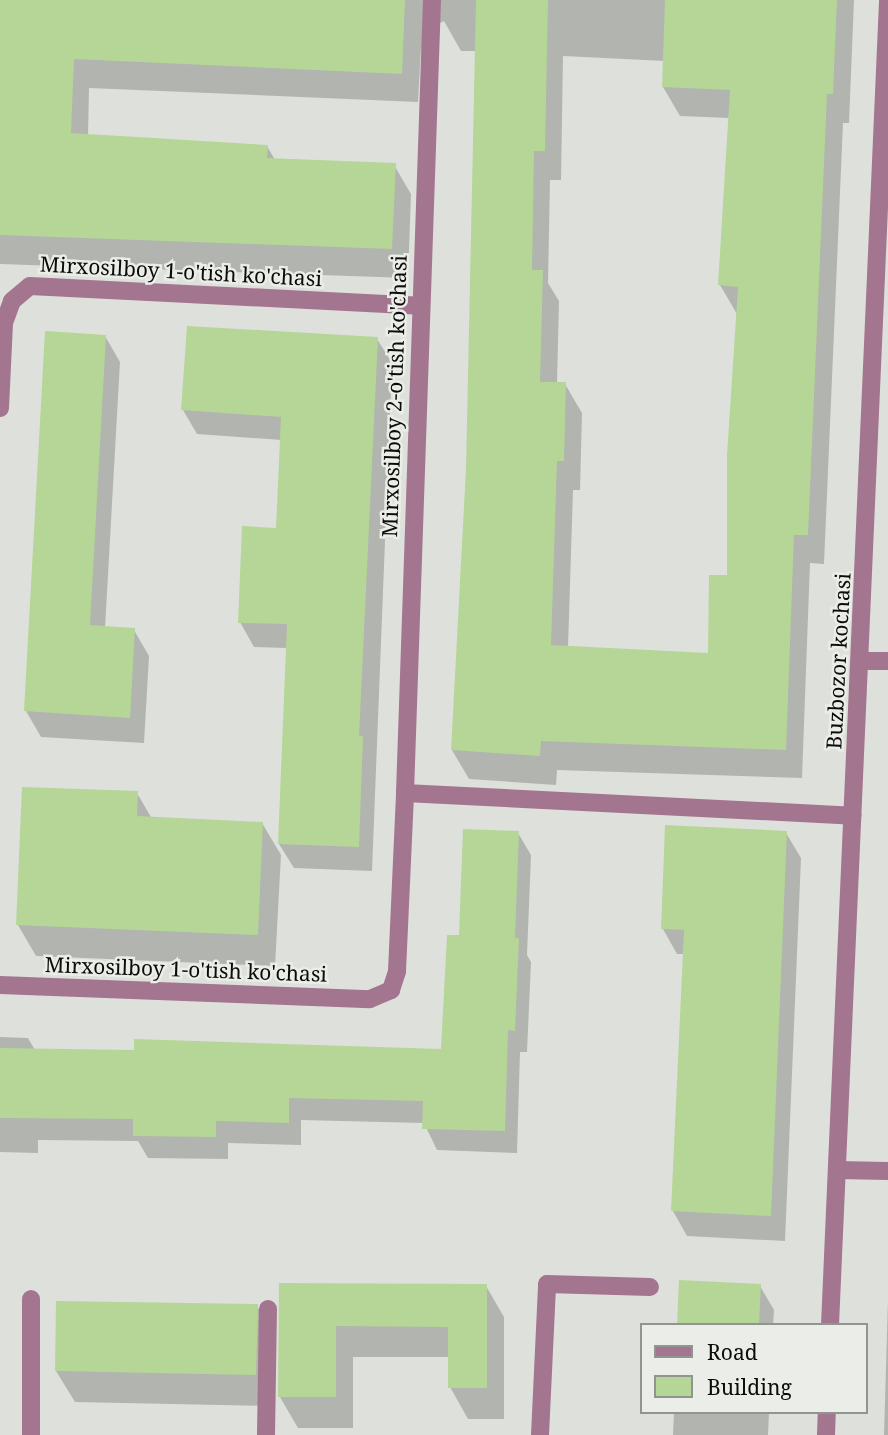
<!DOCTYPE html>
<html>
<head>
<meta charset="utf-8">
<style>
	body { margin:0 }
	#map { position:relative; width:888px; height:1435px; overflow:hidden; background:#dee1db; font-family:"Noto Serif",serif }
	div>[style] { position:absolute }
	.shadow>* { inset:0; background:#0003 }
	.building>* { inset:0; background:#b5d697 }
	.service>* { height:18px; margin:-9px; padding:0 9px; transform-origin:9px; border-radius:9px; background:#a4758f }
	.minor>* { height:18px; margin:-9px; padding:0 9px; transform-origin:9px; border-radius:9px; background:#a4758f }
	span { translate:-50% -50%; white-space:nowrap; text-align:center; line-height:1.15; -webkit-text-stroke:5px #ebeee8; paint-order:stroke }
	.street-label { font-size:21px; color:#0b0c0a }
	.legend { position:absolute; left:640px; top:1323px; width:228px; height:91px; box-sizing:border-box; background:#ebeee8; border:2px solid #91948f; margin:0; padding:9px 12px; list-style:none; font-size:21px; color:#0b0c0a }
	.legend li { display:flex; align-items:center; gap:14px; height:35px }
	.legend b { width:35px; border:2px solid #91948f }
</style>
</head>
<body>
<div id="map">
	<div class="shadow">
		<div style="clip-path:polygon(evenodd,0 0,854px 0,849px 123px,843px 123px,824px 564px,810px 563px,802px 778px,557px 770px,556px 785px,469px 779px,452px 750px,467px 469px,477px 51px,461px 51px,444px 21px,438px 24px,436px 50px,421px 49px,418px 102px,89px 88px,88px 136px,267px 146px,275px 160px,394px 165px,411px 194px,408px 278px,0 264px,0 0,563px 56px,665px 61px,663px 87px,680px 116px,730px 118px,720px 285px,737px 314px,728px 577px,710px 655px,568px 648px,573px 490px,580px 490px,582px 413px,565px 384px,557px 384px,559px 301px,548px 283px,550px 180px,561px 180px,563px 56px)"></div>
		<div style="clip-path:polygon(105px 336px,120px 362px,105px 628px,134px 630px,149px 656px,144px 743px,41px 737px,26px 711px)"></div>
		<div style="clip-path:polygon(377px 339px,392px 363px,372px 871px,294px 868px,279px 844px,287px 648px,254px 647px,240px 622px,278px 529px,282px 440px,197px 434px,183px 410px)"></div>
		<div style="clip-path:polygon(137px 793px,152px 819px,262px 823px,281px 855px,275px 966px,36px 956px,18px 925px)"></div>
		<div style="clip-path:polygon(518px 833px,531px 855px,527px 955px,531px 962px,527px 1052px,520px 1052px,517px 1153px,437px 1150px,424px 1123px,301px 1120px,301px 1145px,228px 1143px,228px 1159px,148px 1158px,138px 1141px,38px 1140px,38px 1153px,0 1152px,0 1037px,28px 1038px,35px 1050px,443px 1051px,461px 937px)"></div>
		<div style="clip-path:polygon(786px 833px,801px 858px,785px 1241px,687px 1236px,673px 1211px,684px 954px,677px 954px,663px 929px)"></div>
		<div style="clip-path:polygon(281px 1285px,486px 1286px,504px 1317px,504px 1419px,468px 1419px,450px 1387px,450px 1357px,353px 1357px,353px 1428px,298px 1428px,280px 1397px)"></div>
		<div style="clip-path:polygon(760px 1286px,774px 1310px,773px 1325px,679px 1325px)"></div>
		<div style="clip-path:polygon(888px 1300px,888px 1435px,884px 1435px)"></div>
		<div style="clip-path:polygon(257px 1306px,275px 1337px,273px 1406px,75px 1402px,56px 1371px)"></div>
		<div style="clip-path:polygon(674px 1412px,769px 1412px,768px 1435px,673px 1435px)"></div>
	</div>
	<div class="building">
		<div style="clip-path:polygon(0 0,405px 0,402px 74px,74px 59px,71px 133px,268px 145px,267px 158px,396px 163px,392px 249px,0 235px)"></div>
		<div style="clip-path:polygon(476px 0,548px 0,545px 151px,534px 151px,532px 270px,543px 270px,540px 382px,566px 382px,564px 461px,557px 461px,551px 645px,708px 653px,709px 575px,727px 575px,727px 455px,738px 287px,718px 285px,730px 90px,662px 87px,665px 0,837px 0,833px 94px,827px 94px,808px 535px,794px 535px,786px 750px,541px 741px,540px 756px,451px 750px,466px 469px)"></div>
		<div style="clip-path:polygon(187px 326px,378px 337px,359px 736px,363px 736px,359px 847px,278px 844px,287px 624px,238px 623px,242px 526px,276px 528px,281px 417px,181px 410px)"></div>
		<div style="clip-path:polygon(45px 331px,106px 335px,90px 625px,135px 628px,130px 718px,24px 711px)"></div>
		<div style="clip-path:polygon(22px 787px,138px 791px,137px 816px,263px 822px,258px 935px,16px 925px)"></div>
		<div style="clip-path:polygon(665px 825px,787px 831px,771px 1216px,671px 1211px,684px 930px,661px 929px)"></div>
		<div style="clip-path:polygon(463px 829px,519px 831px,515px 938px,519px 938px,515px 1031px,508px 1030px,505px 1131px,422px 1129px,423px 1101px,289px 1098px,289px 1123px,216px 1121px,216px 1137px,133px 1136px,133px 1119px,0 1118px,0 1048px,134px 1050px,134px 1039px,441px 1049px,447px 935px,459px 935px)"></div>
		<div style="clip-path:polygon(679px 1280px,761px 1284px,759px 1325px,677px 1325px)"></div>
		<div style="clip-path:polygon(279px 1283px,487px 1284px,487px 1388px,448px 1388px,448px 1327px,336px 1326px,336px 1397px,278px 1397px)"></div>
		<div style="clip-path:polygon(56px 1301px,258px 1304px,256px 1375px,55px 1371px)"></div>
	</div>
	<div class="service">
		<div style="left:31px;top:1435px;width:136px;rotate:-90deg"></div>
		<div style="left:266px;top:1435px;width:126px;rotate:-89.1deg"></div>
		<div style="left:540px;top:1435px;width:151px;rotate:-87.3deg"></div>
		<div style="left:547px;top:1284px;width:103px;rotate:1.7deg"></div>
	</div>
	<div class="minor">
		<div style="left:0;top:408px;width:85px;rotate:-87.3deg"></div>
		<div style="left:4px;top:323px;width:23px;rotate:-70deg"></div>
		<div style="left:12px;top:301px;width:23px;rotate:-40deg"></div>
		<div style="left:30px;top:286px;width:390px;rotate:2.9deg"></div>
		<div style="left:861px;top:661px;width:27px"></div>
		<div style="left:405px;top:793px;width:448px;rotate:2.9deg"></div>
		<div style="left:0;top:985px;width:370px;rotate:2.2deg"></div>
		<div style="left:370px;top:999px;width:23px;rotate:-23deg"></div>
		<div style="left:391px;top:990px;width:20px;rotate:-72deg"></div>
		<div style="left:397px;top:971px;width:178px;rotate:-87.4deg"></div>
		<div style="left:405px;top:793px;width:793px;rotate:-88.05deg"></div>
		<div style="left:837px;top:1170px;width:51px;rotate:1.1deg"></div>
		<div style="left:830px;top:1325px;width:1326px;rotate:-87.49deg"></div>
		<div style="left:826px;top:1435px;width:23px;rotate:-88deg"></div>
	</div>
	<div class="street-label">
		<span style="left:181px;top:271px;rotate:3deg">Mirxosilboy 1-o'tish ko'chasi</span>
		<span style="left:394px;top:396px;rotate:-88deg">Mirxosilboy 2-o'tish ko'chasi</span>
		<span style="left:838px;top:661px;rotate:-87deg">Buzbozor kochasi</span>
		<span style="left:186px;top:969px;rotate:2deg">Mirxosilboy 1-o'tish ko'chasi</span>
	</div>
	<ul class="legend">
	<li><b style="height:9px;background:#a4758f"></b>Road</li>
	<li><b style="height:19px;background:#b5d697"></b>Building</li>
	</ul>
</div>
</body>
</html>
